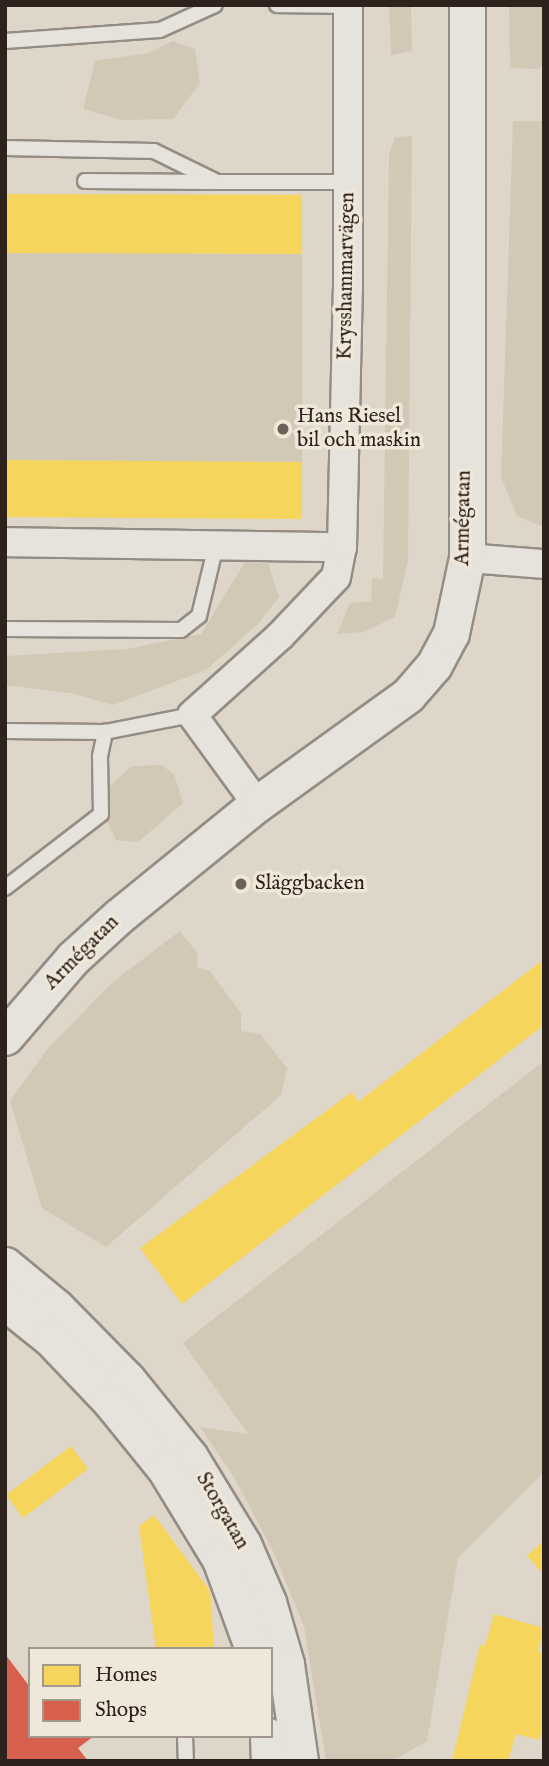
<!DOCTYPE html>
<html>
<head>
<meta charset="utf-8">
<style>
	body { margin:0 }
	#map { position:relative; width:549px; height:1766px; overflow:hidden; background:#ded7c9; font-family:"IM FELL English",serif }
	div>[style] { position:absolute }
	.green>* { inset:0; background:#d1c8b5 }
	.homes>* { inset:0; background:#f6d55c }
	.shops>* { inset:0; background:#d6604d }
	.roads { filter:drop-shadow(2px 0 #938d85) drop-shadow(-2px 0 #938d85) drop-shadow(0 2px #938d85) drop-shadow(0 -2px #938d85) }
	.service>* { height:14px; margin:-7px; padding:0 7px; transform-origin:7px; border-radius:7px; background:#e6e2dc }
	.minor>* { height:28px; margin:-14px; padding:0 14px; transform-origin:14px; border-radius:14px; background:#e6e2dc }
	.tertiary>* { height:35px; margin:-17.5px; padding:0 17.5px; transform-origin:17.5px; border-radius:17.5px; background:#e6e2dc }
	.dots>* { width:19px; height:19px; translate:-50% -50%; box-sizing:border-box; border:4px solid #efe7d7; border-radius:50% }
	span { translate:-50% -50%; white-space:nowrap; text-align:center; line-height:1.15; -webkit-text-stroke:7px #efe7d7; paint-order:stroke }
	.street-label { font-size:21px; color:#2e221d }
	.poi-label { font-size:21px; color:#2e221d }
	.left { translate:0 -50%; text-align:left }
	.frame { position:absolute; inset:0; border:7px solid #2e221d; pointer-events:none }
	.legend { position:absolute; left:28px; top:1647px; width:245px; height:91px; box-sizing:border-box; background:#efe7d7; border:2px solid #a2988d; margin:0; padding:9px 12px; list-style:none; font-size:21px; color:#2e221d }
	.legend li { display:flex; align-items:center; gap:14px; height:35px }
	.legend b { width:35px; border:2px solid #a2988d }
</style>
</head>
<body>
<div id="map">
	<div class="green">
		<div style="clip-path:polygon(389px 5px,411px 5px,412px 51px,391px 55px)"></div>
		<div style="clip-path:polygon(509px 5px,544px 5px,544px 62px,539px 69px,510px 68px)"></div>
		<div style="clip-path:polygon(173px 41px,195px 49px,200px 83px,173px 119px,121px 120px,83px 109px,95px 61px,149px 53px)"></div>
		<div style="clip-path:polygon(513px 121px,544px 121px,544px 527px,517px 516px,501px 477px)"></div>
		<div style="clip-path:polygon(412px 136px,408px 561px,395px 617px,364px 632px,337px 634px,350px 603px,371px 601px,372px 578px,383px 579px,389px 154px,395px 137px)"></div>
		<div style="clip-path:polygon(5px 253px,302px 254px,302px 462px,5px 460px)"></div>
		<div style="clip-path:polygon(245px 562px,268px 563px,279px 597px,258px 624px,206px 670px,113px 705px,70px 693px,5px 685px,5px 656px,127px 649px,201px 634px)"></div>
		<div style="clip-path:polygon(161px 765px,174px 774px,183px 803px,138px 842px,116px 840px,106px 819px,110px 786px,132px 766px)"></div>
		<div style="clip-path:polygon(180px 931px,198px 954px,197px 967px,210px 971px,241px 1013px,241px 1031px,260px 1034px,287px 1068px,281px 1095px,106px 1247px,42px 1208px,10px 1101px,48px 1048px,114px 981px)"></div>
		<div style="clip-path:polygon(544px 1061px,544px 1472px,458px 1558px,427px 1741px,392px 1761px,326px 1761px,304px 1626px,273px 1551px,235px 1479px,200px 1427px,248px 1434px,183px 1343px)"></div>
	</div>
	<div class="homes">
		<div style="clip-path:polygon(5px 194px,302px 195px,302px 254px,5px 253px)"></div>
		<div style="clip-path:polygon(5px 460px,302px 462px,302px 519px,5px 517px)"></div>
		<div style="clip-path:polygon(544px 959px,544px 1025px,182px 1304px,140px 1248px,352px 1092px,358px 1102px)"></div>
		<div style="clip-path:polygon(71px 1446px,88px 1469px,23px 1518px,6px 1495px)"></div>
		<div style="clip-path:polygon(154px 1515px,210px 1591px,214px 1649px,156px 1649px,139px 1526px)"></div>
		<div style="clip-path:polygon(544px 1540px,544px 1575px,527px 1556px)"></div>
		<div style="clip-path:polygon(494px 1614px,544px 1628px,538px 1652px,544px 1653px,544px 1723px,539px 1740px,516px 1734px,508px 1761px,452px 1761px,480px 1645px,485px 1646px)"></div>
	</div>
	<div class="shops">
		<div style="clip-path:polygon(5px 1654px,30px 1687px,30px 1736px,94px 1736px,78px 1748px,88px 1761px,5px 1761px)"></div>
	</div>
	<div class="roads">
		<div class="service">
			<div style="left:277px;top:5px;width:71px;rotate:0.8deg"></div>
			<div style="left:5px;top:41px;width:155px;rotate:-4.1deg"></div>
			<div style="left:160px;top:30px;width:60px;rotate:-24.4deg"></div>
			<div style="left:5px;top:148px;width:149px;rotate:1.2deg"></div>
			<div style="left:154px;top:151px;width:70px;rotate:26.2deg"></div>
			<div style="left:217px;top:182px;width:132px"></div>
			<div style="left:85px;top:181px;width:127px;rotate:0.5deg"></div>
			<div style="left:5px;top:629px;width:176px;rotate:0.3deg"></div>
			<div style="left:181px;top:630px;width:23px;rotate:-38deg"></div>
			<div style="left:199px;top:616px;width:73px;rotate:-76.5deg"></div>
			<div style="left:5px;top:731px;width:100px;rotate:0.6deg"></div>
			<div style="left:105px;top:732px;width:89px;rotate:-11.1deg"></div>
			<div style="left:5px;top:888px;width:121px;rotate:-37.6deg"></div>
			<div style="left:101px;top:814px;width:58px;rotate:-91deg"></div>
			<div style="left:100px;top:756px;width:25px;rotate:-78deg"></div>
			<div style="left:185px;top:1736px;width:25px;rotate:88deg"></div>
		</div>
		<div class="minor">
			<div style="left:5px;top:542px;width:337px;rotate:0.9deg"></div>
			<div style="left:467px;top:558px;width:77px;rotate:4.5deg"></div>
			<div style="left:257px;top:804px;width:110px;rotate:-126.1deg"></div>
			<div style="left:192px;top:715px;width:118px;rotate:-41.9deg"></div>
			<div style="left:280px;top:636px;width:81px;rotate:-46.5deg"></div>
			<div style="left:336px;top:577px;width:31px;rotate:-79deg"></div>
			<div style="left:342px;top:547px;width:258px;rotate:-88.7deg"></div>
			<div style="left:348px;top:289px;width:284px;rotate:-90deg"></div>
		</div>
		<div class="tertiary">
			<div style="left:5px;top:1037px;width:104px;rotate:-49.3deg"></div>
			<div style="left:73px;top:958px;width:62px;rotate:-42.4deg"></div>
			<div style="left:119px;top:916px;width:178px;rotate:-39.1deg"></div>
			<div style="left:257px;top:804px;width:186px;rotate:-35.8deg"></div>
			<div style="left:408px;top:695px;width:40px;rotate:-49deg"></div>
			<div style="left:434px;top:665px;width:36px;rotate:-62deg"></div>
			<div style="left:451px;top:633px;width:77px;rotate:-78deg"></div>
			<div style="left:467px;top:558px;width:553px;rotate:-90deg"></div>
			<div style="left:5px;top:1265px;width:66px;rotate:39.5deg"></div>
			<div style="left:56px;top:1307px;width:101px;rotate:45.4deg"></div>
			<div style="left:127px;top:1379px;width:100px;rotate:51.1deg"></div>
			<div style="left:190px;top:1457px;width:102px;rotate:58.7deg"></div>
			<div style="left:243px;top:1544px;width:63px;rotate:66.7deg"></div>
			<div style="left:268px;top:1602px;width:65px;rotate:73.8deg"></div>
			<div style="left:286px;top:1664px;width:98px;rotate:81.8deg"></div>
			<div style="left:5px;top:1302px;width:58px;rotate:38.7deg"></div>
			<div style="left:50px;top:1338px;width:87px;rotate:46.4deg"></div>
			<div style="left:110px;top:1401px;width:87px;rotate:51deg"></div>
			<div style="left:165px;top:1469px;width:105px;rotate:58.6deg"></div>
			<div style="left:220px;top:1559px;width:96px;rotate:69.9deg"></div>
			<div style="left:268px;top:1736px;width:25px;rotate:88deg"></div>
		</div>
	</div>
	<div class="dots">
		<div style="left:283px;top:429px;background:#6c6159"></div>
		<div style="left:241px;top:884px;background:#6c6159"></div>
	</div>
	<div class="street-label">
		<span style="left:347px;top:276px;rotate:-89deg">Krysshammarvägen</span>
		<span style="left:464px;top:518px;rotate:-89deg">Armégatan</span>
		<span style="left:82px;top:953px;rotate:-45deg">Armégatan</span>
		<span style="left:222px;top:1511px;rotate:60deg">Storgatan</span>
	</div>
	<div class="poi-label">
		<span class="left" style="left:297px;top:429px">Hans Riesel<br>bil och maskin</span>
		<span class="left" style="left:255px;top:884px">Släggbacken</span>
	</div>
	<div class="frame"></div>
	<ul class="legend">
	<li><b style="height:19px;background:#f6d55c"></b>Homes</li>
	<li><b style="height:19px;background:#d6604d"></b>Shops</li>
	</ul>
</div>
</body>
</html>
